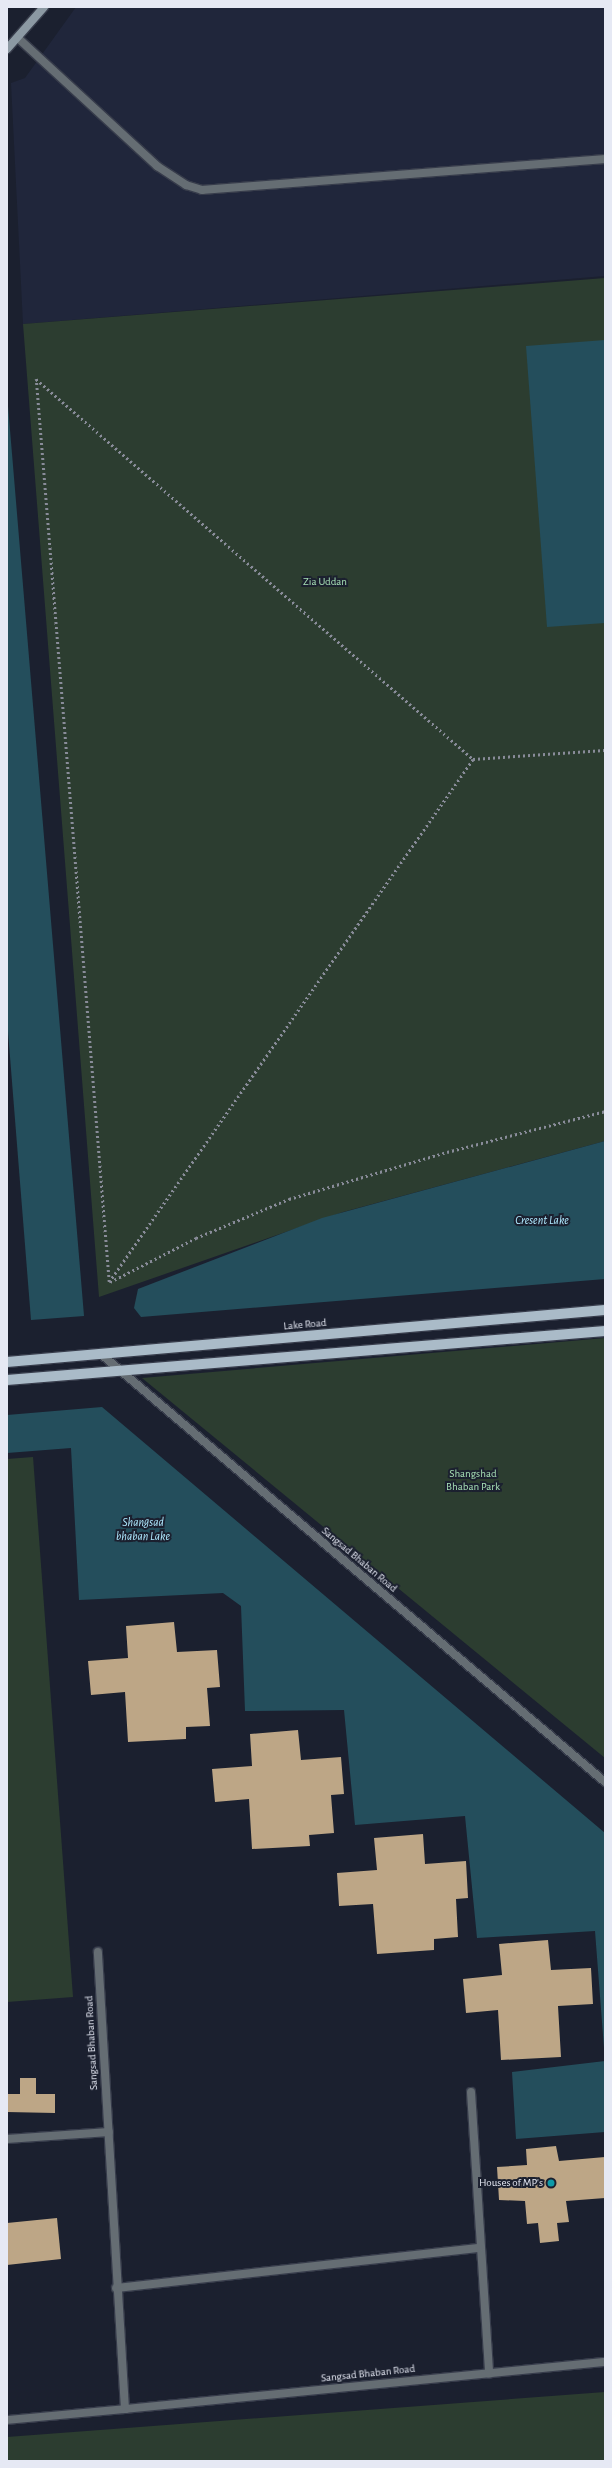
<!DOCTYPE html>
<html>
<head>
<meta charset="utf-8">
<style>
	body { margin:0 }
	#map { position:relative; width:612px; height:2468px; overflow:hidden; background:#1b202f; font-family:"Alegreya Sans",sans-serif }
	div>[style] { position:absolute }
	.built>* { inset:0; background:#20263b }
	.green>* { inset:0; background:#2c3d30 }
	.water>* { inset:0; background:#244e5c }
	.building>* { inset:0; background:#bda686 }
	.path>* { height:2.5px; margin-top:-1.25px; transform-origin:0; background:repeating-linear-gradient(90deg,#898c99 0 2px,transparent 0 5px) }
	.roads { filter:drop-shadow(1px 0 #373c4b) drop-shadow(-1px 0 #373c4b) drop-shadow(0 1px #373c4b) drop-shadow(0 -1px #373c4b) }
	.lane>* { height:8px; margin:-4px; padding:0 4px; transform-origin:4px; border-radius:4px; background:#656d73 }
	.secondary>* { height:8px; margin:-4px; padding:0 4px; transform-origin:4px; border-radius:4px; background:#8c99a3 }
	.primary>* { height:10px; margin:-5px; padding:0 5px; transform-origin:5px; border-radius:5px; background:#aabbc8 }
	.dots>* { width:11px; height:11px; translate:-50% -50%; box-sizing:border-box; border:2px solid #1b202f; border-radius:50% }
	span { translate:-50% -50%; white-space:nowrap; text-align:center; line-height:1.15; -webkit-text-stroke:4px #1b202f; paint-order:stroke }
	.park-label { font-size:11px; color:#a7e0b6 }
	.street-label { font-size:11px; color:#e6e9f4 }
	.poi-label { font-size:11px; color:#e6e9f4 }
	.right { translate:-100% -50%; text-align:right }
	.water-label { font-size:12px; color:#afe9ff; font-style:italic }
	.frame { position:absolute; inset:0; border:8px solid #e6e9f4; pointer-events:none }
</style>
</head>
<body>
<div id="map">
	<div class="built">
		<div style="clip-path:polygon(76px 7px,605px 7px,605px 276px,23px 324px,11px 83px,25px 78px)"></div>
	</div>
	<div class="green">
		<div style="clip-path:polygon(605px 278px,605px 1141px,343px 1212px,99px 1297px,23px 324px)"></div>
		<div style="clip-path:polygon(605px 1338px,605px 1758px,142px 1378px)"></div>
		<div style="clip-path:polygon(33px 1457px,73px 1997px,7px 2002px,7px 1459px)"></div>
		<div style="clip-path:polygon(605px 2392px,605px 2461px,7px 2461px,7px 2437px)"></div>
	</div>
	<div class="water">
		<div style="clip-path:polygon(605px 340px,605px 623px,547px 627px,526px 346px)"></div>
		<div style="clip-path:polygon(7px 394px,84px 1316px,31px 1320px,7px 1019px)"></div>
		<div style="clip-path:polygon(605px 1141px,605px 1279px,141px 1317px,134px 1308px,138px 1289px,322px 1218px)"></div>
		<div style="clip-path:polygon(102px 1407px,605px 1833px,605px 2132px,516px 2139px,512px 2072px,605px 2061px,595px 1931px,477px 1938px,465px 1816px,355px 1825px,344px 1710px,245px 1711px,241px 1606px,223px 1593px,79px 1600px,71px 1448px,7px 1453px,7px 1415px)"></div>
	</div>
	<div class="building">
		<div style="clip-path:polygon(174px 1622px,177px 1652px,217px 1650px,220px 1687px,207px 1688px,210px 1726px,186px 1727px,186px 1739px,128px 1742px,125px 1692px,91px 1695px,88px 1661px,128px 1658px,126px 1626px)"></div>
		<div style="clip-path:polygon(298px 1730px,301px 1760px,341px 1757px,344px 1794px,331px 1795px,334px 1833px,309px 1835px,310px 1846px,252px 1849px,249px 1799px,215px 1802px,212px 1769px,252px 1766px,250px 1734px)"></div>
		<div style="clip-path:polygon(423px 1834px,425px 1864px,466px 1861px,468px 1898px,456px 1899px,458px 1937px,434px 1939px,434px 1950px,377px 1954px,373px 1904px,339px 1906px,337px 1873px,377px 1870px,374px 1838px)"></div>
		<div style="clip-path:polygon(548px 1940px,551px 1970px,591px 1968px,593px 2004px,558px 2006px,561px 2057px,501px 2060px,498px 2010px,466px 2013px,463px 1979px,502px 1975px,499px 1944px)"></div>
		<div style="clip-path:polygon(20px 2078px,36px 2078px,36px 2094px,55px 2094px,55px 2113px,7px 2112px,7px 2094px,20px 2094px)"></div>
		<div style="clip-path:polygon(556px 2146px,559px 2161px,605px 2157px,605px 2198px,566px 2201px,569px 2222px,557px 2223px,559px 2241px,540px 2243px,538px 2223px,527px 2224px,525px 2201px,499px 2200px,497px 2167px,527px 2165px,526px 2149px)"></div>
		<div style="clip-path:polygon(57px 2218px,61px 2259px,7px 2265px,7px 2223px)"></div>
	</div>
	<div class="path">
		<div style="left:109px;top:1282px;width:906px;rotate:-94.62deg"></div>
		<div style="left:36px;top:379px;width:579px;rotate:41.01deg"></div>
		<div style="left:473px;top:759px;width:132px;rotate:-3.9deg"></div>
		<div style="left:109px;top:1282px;width:637px;rotate:-55.16deg"></div>
		<div style="left:110px;top:1282px;width:97px;rotate:-27.1deg"></div>
		<div style="left:196px;top:1238px;width:101px;rotate:-22.8deg"></div>
		<div style="left:289px;top:1199px;width:165px;rotate:-16.6deg"></div>
		<div style="left:447px;top:1152px;width:163px;rotate:-14.5deg"></div>
	</div>
	<div class="roads">
		<div class="lane">
			<div style="left:19px;top:39px;width:188px;rotate:42.6deg"></div>
			<div style="left:157px;top:166px;width:35px;rotate:33deg"></div>
			<div style="left:186px;top:185px;width:17px;rotate:17deg"></div>
			<div style="left:202px;top:190px;width:404px;rotate:-4.4deg"></div>
			<div style="left:101px;top:1354px;width:661px;rotate:40.34deg"></div>
			<div style="left:471px;top:2092px;width:282px;rotate:86.3deg"></div>
			<div style="left:7px;top:2139px;width:102px;rotate:-3.9deg"></div>
			<div style="left:116px;top:2288px;width:367px;rotate:-6.3deg"></div>
			<div style="left:125px;top:2409px;width:482px;rotate:-5.6deg"></div>
			<div style="left:7px;top:2420px;width:119px;rotate:-5.3deg"></div>
			<div style="left:125px;top:2409px;width:458px;rotate:-93.4deg"></div>
		</div>
		<div class="secondary">
			<div style="left:7px;top:49px;width:56px;rotate:-48.6deg"></div>
		</div>
		<div class="primary">
			<div style="left:7px;top:1362px;width:600px;rotate:-4.97deg"></div>
			<div style="left:7px;top:1380px;width:600px;rotate:-4.68deg"></div>
		</div>
	</div>
	<div class="dots">
		<div style="left:551px;top:2183px;background:#0f9aa8"></div>
	</div>
	<div class="park-label">
		<span style="left:325px;top:582px">Zia Uddan</span>
		<span style="left:473px;top:1481px">Shangshad<br>Bhaban Park</span>
	</div>
	<div class="street-label">
		<span style="left:305px;top:1325px;rotate:-5deg">Lake Road</span>
		<span style="left:359px;top:1560px;rotate:40deg">Sangsad Bhaban Road</span>
		<span style="left:92px;top:2043px;rotate:-93deg">Sangsad Bhaban Road</span>
		<span style="left:368px;top:2374px;rotate:-6deg">Sangsad Bhaban Road</span>
	</div>
	<div class="poi-label">
		<span class="right" style="left:543px;top:2183px">Houses of MP's</span>
	</div>
	<div class="water-label">
		<span style="left:542px;top:1221px">Cresent Lake</span>
		<span style="left:143px;top:1530px">Shangsad<br>bhaban Lake</span>
	</div>
	<div class="frame"></div>
</div>
</body>
</html>
